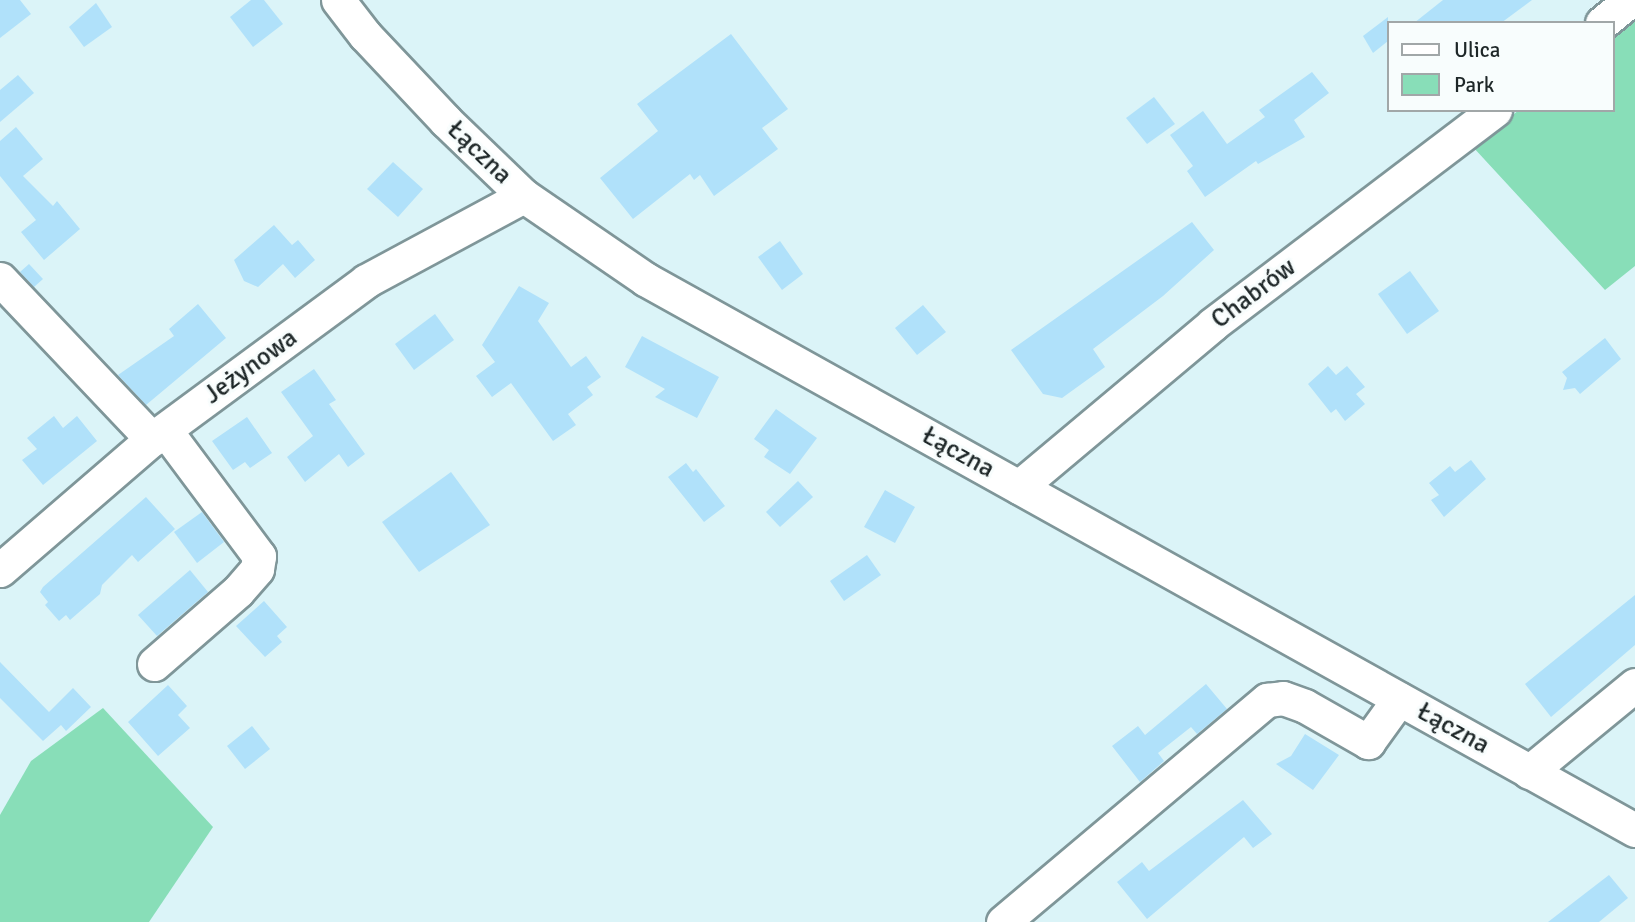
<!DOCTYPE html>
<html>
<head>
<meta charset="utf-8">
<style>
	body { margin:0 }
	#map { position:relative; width:1635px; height:922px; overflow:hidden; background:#dbf4f8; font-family:Signika,sans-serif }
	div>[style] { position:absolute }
	.green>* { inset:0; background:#88deb8 }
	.building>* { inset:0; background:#b0e1fa }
	.roads { filter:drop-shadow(2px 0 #7f9699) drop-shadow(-2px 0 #7f9699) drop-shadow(0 2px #7f9699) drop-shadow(0 -2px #7f9699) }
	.minor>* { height:33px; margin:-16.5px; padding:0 16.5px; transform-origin:16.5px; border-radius:16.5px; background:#fff }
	span { translate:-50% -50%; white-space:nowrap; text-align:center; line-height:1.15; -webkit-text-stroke:6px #f8fdfd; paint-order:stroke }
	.street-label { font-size:26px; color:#1e2728 }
	.legend { position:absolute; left:1387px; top:21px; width:228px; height:91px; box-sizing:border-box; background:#f8fdfd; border:2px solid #a1a7a8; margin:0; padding:9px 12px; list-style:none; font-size:21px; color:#1e2728 }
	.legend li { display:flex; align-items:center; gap:14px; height:35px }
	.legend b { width:35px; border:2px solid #a1a7a8 }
</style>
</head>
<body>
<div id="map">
	<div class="green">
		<div style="clip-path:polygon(1635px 17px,1635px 266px,1605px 290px,1473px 147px,1519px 110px,1612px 110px,1612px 36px)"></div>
		<div style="clip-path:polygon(103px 708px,213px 827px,149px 922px,0 922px,0 815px,31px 761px)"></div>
	</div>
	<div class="building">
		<div style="clip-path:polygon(0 0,20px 0,31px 14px,0 38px)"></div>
		<div style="clip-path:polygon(251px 0,264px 0,283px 24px,253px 47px,230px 17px)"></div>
		<div style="clip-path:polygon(1443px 0,1532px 0,1501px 23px,1414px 23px)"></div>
		<div style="clip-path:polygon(96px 3px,112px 27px,84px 47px,69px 27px)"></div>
		<div style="clip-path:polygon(1388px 17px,1388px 41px,1373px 53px,1363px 36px)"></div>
		<div style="clip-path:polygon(731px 34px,788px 109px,762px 128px,778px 149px,714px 196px,700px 175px,694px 180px,690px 174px,633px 219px,600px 178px,658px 131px,637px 104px)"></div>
		<div style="clip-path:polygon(1312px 72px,1329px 93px,1294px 120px,1305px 137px,1258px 164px,1256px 161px,1205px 197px,1187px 171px,1193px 166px,1170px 135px,1203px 111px,1227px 144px,1265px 117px,1259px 110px)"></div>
		<div style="clip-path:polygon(18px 75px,34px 93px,0 122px,0 90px)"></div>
		<div style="clip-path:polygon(1154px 97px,1175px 124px,1147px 144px,1126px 118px)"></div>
		<div style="clip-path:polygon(16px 127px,43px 159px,23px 176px,53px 206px,57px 201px,80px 229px,44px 260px,21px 232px,36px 220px,0 176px,0 141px)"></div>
		<div style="clip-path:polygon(393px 162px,423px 189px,398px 217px,367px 189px)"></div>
		<div style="clip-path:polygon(1192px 222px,1214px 250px,1163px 296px,1093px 349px,1105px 367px,1062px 398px,1043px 394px,1011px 350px)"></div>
		<div style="clip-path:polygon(274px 225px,292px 245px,298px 240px,315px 260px,295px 278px,283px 264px,258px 287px,244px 281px,234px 260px)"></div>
		<div style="clip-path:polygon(780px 241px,803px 274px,782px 290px,758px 257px)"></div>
		<div style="clip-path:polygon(29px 264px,43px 279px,34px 287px,20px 272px)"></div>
		<div style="clip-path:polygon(1410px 271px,1439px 311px,1407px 334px,1378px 294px)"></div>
		<div style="clip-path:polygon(519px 286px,549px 303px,538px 321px,571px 367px,586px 356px,601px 377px,587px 387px,593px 395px,568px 414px,576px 425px,553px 441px,511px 383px,492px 397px,476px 376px,495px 362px,482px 345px)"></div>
		<div style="clip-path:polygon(198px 304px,226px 338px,146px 405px,118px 375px,174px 336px,169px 329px)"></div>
		<div style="clip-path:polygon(923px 305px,946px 332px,917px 355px,895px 328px)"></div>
		<div style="clip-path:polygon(435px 314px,454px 340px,414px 370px,395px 344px)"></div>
		<div style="clip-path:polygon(642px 336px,719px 377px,697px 418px,655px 397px,665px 389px,625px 367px)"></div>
		<div style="clip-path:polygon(1605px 338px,1621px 359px,1580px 394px,1575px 388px,1563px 390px,1567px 378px,1562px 372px)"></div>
		<div style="clip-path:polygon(1328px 366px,1336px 375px,1347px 366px,1365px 387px,1356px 394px,1365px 404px,1345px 421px,1336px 409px,1331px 413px,1308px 384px)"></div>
		<div style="clip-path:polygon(314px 369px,336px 400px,329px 404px,365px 454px,348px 467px,339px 454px,305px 482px,287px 457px,313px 436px,281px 392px)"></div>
		<div style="clip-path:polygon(776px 409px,817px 438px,790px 474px,764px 457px,769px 450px,754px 439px)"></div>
		<div style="clip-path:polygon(54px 416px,63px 428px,77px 416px,97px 441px,43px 485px,22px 460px,37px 449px,27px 438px)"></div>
		<div style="clip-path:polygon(247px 417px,272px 453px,250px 468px,245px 462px,233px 470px,212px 441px)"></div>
		<div style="clip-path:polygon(1471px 460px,1486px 479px,1444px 517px,1431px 500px,1439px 495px,1429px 483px,1450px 466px,1455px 472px)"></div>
		<div style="clip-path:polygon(686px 463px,693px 472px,696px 469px,725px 506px,704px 522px,668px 477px)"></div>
		<div style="clip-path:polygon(451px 472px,490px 525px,419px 572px,382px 522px)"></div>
		<div style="clip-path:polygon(798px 481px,813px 497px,780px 527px,766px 512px)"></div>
		<div style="clip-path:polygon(885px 490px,915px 507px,895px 543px,864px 527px)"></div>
		<div style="clip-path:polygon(146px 497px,175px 529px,138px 562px,132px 555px,102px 585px,100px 594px,70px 620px,66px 615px,59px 621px,45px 605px,48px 602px,40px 592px,43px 587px)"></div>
		<div style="clip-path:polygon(202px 512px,224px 542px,197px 563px,174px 532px)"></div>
		<div style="clip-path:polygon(867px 555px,881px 575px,844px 601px,830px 581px)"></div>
		<div style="clip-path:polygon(190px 570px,208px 592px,157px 636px,138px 615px)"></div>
		<div style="clip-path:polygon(1635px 595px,1635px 645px,1551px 717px,1525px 684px)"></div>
		<div style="clip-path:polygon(264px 601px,287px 627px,277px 636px,282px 642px,265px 657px,236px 626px)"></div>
		<div style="clip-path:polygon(0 662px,49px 712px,73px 688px,91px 707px,66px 731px,61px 725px,43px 741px,0 698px)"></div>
		<div style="clip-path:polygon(1206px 684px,1227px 709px,1197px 734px,1191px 727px,1158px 753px,1164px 761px,1140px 782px,1112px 746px,1138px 726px,1145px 735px)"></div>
		<div style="clip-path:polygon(168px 685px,187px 706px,178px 715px,190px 728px,158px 756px,128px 722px)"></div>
		<div style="clip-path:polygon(252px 726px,270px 749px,245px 769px,227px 746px)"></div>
		<div style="clip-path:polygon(1305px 734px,1339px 755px,1313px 790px,1276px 764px,1291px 756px)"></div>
		<div style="clip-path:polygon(1243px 800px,1272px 834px,1253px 848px,1244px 837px,1147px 919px,1117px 882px,1142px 862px,1149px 871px)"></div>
		<div style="clip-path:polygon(1609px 875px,1628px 898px,1599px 922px,1548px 922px)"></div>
	</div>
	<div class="roads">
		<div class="minor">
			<div style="left:338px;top:0;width:44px;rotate:52.4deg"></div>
			<div style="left:365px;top:35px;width:118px;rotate:46.7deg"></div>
			<div style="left:446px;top:121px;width:108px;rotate:43.9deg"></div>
			<div style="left:524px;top:196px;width:147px;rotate:34.4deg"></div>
			<div style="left:645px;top:279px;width:1133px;rotate:29.1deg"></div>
			<div style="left:1602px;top:23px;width:36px;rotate:-39deg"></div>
			<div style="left:0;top:279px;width:221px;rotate:46.5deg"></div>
			<div style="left:1019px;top:487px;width:253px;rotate:-40deg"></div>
			<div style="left:1213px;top:324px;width:354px;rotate:-37.2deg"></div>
			<div style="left:0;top:570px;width:201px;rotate:-40.8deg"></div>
			<div style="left:152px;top:439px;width:266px;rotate:-36.4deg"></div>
			<div style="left:366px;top:281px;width:179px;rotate:-28.3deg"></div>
			<div style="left:154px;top:664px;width:111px;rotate:-41deg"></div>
			<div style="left:238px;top:591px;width:29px;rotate:-49deg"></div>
			<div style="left:257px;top:569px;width:13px;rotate:-81deg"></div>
			<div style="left:259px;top:556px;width:157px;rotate:-126.7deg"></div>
			<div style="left:1529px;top:772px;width:137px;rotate:-39.4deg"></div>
			<div style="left:1003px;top:922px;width:345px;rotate:-40.1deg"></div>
			<div style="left:1267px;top:700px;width:16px;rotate:-7deg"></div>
			<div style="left:1283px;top:698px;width:23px;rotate:20deg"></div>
			<div style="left:1305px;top:706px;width:73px;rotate:29.7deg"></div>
			<div style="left:1368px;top:742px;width:53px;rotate:-54.2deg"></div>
		</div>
	</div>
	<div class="street-label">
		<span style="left:479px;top:153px;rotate:44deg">Łączna</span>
		<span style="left:1254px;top:294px;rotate:-37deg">Chabrów</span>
		<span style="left:251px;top:367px;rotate:-36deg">Jeżynowa</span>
		<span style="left:958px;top:453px;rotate:29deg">Łączna</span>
		<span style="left:1453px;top:729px;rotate:29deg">Łączna</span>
	</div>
	<ul class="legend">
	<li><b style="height:9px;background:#fff"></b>Ulica</li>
	<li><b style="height:19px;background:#88deb8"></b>Park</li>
	</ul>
</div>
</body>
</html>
